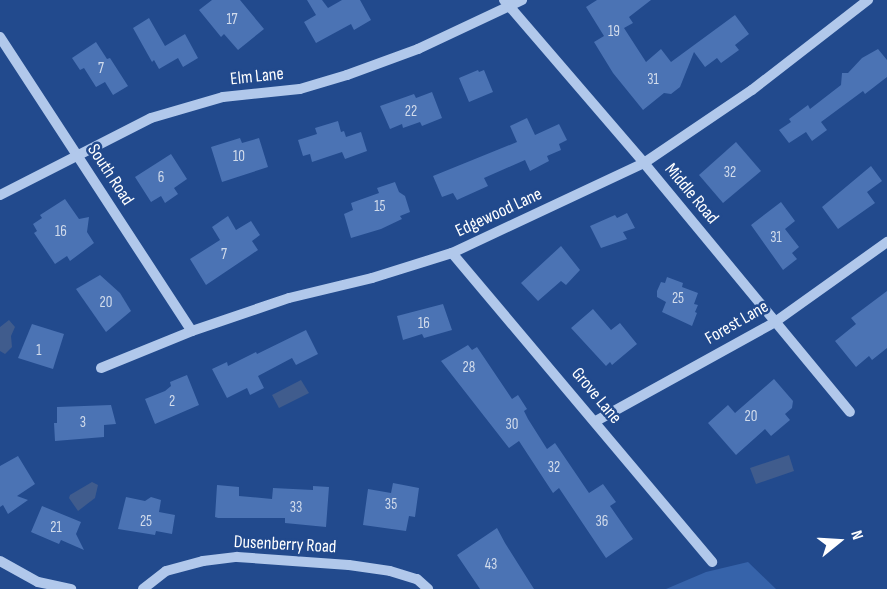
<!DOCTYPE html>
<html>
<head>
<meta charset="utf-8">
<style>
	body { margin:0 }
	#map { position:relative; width:887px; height:589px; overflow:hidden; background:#224a8d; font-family:"Sofia Sans Condensed",sans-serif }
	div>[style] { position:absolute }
	.green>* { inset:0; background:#3663aa }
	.water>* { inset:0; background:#405c8d }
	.building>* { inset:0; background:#4b73b4 }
	.minor>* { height:10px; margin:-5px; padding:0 5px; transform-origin:5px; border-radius:5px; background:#b1c8eb }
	span { translate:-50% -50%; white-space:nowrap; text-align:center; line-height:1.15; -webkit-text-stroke:5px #224a8d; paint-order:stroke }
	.number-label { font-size:15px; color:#d2dcec }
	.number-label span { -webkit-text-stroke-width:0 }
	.street-label { font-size:18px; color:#fff }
	.north { position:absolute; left:809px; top:511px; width:60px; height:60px; -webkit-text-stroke:4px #224a8d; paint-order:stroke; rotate:72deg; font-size:16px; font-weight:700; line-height:24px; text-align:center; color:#fff }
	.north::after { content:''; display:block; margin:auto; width:21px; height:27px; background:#fff; clip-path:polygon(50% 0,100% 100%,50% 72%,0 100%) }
</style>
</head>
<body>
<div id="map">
	<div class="green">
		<div style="clip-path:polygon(748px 562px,776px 589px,666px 589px,706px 572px)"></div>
	</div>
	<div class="water">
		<div style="clip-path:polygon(9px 320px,15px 327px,11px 336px,12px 347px,5px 354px,0 351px,0 327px)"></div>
		<div style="clip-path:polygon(301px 380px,309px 393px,279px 408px,272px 395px)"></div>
		<div style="clip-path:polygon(789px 455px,794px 471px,756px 484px,750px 468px)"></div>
		<div style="clip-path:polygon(92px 482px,98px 485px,95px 498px,78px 511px,69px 498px,70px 495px)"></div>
	</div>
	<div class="building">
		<div style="clip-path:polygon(212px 0,240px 0,264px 29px,238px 50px,224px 34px,221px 37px,199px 10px)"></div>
		<div style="clip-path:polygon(307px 0,322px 0,328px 8px,342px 0,360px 0,371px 20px,354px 30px,351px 24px,316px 43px,304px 22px,316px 15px)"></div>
		<div style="clip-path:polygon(597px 0,651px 0,629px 17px,633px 23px,624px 28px,646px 62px,661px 49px,671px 62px,735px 15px,749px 34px,735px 45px,739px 50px,721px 63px,717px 58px,705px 67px,694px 52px,680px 87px,671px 94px,664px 93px,643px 110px,613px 73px,594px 42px,604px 36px,586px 7px)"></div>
		<div style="clip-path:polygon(149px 18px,165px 46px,185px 34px,198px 58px,183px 67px,178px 58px,159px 69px,154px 60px,152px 62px,133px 28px)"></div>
		<div style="clip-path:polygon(96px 42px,107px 59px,110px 58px,128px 86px,113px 95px,105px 82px,96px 87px,84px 68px,80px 70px,72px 58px)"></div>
		<div style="clip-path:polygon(878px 49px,887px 60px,887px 77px,865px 94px,863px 91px,821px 122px,827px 130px,812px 141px,806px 132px,789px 143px,779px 130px,791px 122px,789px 119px,808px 105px,810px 109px,841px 85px,842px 73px,848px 73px,862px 58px)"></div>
		<div style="clip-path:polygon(478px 70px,479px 72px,484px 70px,493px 92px,469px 102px,459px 78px)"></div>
		<div style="clip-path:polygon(432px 92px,442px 118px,422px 126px,420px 122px,403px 128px,402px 124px,390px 129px,380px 106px,414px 94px,416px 98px)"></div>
		<div style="clip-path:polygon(527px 118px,535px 135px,559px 124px,567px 140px,559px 144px,561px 150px,547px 156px,549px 161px,530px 171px,525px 160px,484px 178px,488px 186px,457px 200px,453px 193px,442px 197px,433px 176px,517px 142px,510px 126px)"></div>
		<div style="clip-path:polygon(338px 121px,341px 132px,344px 131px,346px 137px,361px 132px,367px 151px,345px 159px,342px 152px,312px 162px,310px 154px,303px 156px,298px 140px,317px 134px,315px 128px)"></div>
		<div style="clip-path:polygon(240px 138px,242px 143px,259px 138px,268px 167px,222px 182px,211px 147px)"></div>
		<div style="clip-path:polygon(736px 142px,761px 171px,723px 203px,699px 175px)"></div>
		<div style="clip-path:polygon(171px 154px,187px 179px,174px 188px,178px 194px,165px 203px,161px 196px,151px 202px,135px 177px)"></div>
		<div style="clip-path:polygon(871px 166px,882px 181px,867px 192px,875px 203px,838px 229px,822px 207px)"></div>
		<div style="clip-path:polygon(395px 182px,399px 192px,405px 196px,410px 212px,400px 216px,402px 219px,381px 229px,351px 238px,344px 214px,353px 210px,351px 203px,379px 193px,377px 188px)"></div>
		<div style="clip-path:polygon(65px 199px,79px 219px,89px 217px,87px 232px,94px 243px,70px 261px,67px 256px,55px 264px,34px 233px,37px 231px,33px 224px,42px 218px,40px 215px)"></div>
		<div style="clip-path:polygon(781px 202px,795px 221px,785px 229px,799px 247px,792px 253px,797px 259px,783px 270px,751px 225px)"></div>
		<div style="clip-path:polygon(627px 213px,635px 228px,623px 232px,627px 239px,601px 248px,590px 226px,615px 215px,617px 218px)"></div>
		<div style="clip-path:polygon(228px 216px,236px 230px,251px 221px,260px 235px,252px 241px,258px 250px,206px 285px,190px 259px,220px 240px,212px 227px)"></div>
		<div style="clip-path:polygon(561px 246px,580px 270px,566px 285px,561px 281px,538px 301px,521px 283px)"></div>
		<div style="clip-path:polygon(100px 275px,120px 293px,131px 311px,106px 332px,76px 289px)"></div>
		<div style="clip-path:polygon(667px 277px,683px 283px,682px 287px,698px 293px,694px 304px,698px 305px,695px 312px,697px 313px,692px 326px,662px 312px,666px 302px,657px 297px,657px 291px,661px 282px,665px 283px)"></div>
		<div style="clip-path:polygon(887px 291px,887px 348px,872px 360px,869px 356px,856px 367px,835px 341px,856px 324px,851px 318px)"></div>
		<div style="clip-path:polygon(443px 304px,452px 330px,424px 338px,422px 334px,403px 340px,397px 316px)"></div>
		<div style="clip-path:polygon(593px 309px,611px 330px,620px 323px,637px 344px,612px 365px,610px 362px,606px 366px,571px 328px)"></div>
		<div style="clip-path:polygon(32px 324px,64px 334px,53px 369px,18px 358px)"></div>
		<div style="clip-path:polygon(306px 330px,318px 354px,296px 365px,292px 358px,258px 376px,264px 388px,250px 395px,247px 388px,227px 398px,212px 369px,227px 362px,228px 366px,256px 352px,257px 354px)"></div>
		<div style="clip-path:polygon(468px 345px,472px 350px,477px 347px,512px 399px,518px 395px,527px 409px,524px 411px,528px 419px,547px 449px,555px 443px,589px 493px,603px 484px,616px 502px,610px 506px,633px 539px,606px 558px,559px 488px,553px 493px,519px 441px,509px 448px,441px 361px)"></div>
		<div style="clip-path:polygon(187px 375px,199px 405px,155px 424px,145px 399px,165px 391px,171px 386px,170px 382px)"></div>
		<div style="clip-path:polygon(774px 379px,793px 401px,792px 408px,785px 414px,790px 420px,771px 436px,765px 429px,736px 455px,708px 423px,728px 405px,735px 413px)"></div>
		<div style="clip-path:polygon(111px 405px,116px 424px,104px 425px,104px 437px,55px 441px,54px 423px,57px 423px,57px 407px)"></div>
		<div style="clip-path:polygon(18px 456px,35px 484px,17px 496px,28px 500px,8px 514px,3px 505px,0 507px,0 466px)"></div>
		<div style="clip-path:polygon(393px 483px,419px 488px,415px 517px,409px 516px,406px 531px,363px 525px,368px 489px,391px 493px)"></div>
		<div style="clip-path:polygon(217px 485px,239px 487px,239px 496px,272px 499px,273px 488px,313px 490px,313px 486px,329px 487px,326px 527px,285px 523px,285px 518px,218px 518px,215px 517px)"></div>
		<div style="clip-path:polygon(126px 497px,145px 501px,151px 497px,161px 500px,159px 512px,175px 515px,172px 534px,156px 531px,155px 535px,118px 529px)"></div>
		<div style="clip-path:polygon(42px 506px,81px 522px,76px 534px,84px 550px,61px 540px,59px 544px,31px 532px)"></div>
		<div style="clip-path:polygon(497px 528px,505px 543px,534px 589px,480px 589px,457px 555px)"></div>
	</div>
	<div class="minor">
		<div style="left:504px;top:0;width:215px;rotate:49.3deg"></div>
		<div style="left:644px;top:163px;width:323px;rotate:50.4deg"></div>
		<div style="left:0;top:37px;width:351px;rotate:56.9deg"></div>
		<div style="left:0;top:195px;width:169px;rotate:-27deg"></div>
		<div style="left:151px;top:118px;width:75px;rotate:-16.3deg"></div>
		<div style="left:223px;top:97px;width:77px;rotate:-5.9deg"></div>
		<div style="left:300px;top:89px;width:49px;rotate:-16.6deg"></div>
		<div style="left:347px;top:75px;width:76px;rotate:-20.1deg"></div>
		<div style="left:418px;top:49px;width:115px;rotate:-25.2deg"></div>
		<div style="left:452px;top:253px;width:404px;rotate:49.9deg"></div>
		<div style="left:101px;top:368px;width:98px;rotate:-22.1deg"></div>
		<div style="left:192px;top:331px;width:102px;rotate:-18.8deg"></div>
		<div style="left:289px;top:298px;width:85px;rotate:-13.5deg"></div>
		<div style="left:372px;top:278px;width:84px;rotate:-17.4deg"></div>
		<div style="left:452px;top:253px;width:212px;rotate:-25.1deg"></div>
		<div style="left:644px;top:163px;width:130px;rotate:-34.1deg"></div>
		<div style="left:752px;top:90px;width:147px;rotate:-37.8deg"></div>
		<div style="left:596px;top:421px;width:205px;rotate:-28.9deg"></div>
		<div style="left:775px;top:322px;width:138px;rotate:-35.5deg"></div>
		<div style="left:0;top:561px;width:43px;rotate:28.9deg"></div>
		<div style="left:38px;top:582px;width:34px;rotate:12deg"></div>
		<div style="left:143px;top:589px;width:29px;rotate:-38deg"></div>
		<div style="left:166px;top:571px;width:38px;rotate:-15deg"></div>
		<div style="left:203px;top:561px;width:34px;rotate:-7deg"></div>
		<div style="left:237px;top:557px;width:112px;rotate:4.1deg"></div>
		<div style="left:349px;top:565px;width:41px;rotate:8.3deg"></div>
		<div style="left:390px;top:571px;width:28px;rotate:17deg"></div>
		<div style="left:417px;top:579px;width:15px;rotate:42deg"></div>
	</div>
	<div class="number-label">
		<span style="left:232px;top:20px">17</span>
		<span style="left:614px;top:32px">19</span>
		<span style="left:101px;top:69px">7</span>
		<span style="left:653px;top:80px">31</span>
		<span style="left:411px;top:112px">22</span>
		<span style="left:239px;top:157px">10</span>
		<span style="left:730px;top:173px">32</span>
		<span style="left:161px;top:178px">6</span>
		<span style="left:380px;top:207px">15</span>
		<span style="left:61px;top:232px">16</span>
		<span style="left:776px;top:238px">31</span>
		<span style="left:224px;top:255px">7</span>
		<span style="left:678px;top:299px">25</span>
		<span style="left:106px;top:303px">20</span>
		<span style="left:424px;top:324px">16</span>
		<span style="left:39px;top:351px">1</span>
		<span style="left:469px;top:368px">28</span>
		<span style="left:172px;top:402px">2</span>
		<span style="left:751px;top:417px">20</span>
		<span style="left:83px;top:423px">3</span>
		<span style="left:512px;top:425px">30</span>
		<span style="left:554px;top:468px">32</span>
		<span style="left:391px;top:505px">35</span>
		<span style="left:296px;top:508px">33</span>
		<span style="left:146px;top:522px">25</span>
		<span style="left:602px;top:522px">36</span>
		<span style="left:56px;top:528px">21</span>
		<span style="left:491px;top:565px">43</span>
	</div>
	<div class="street-label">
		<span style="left:257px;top:77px;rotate:-6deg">Elm Lane</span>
		<span style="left:110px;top:175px;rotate:57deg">South Road</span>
		<span style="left:691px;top:194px;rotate:50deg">Middle Road</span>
		<span style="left:499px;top:213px;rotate:-25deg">Edgewood Lane</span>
		<span style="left:737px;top:323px;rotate:-30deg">Forest Lane</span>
		<span style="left:596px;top:396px;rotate:50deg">Grove Lane</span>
		<span style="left:285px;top:545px;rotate:3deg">Dusenberry Road</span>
	</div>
	<div class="north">N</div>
</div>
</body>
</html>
